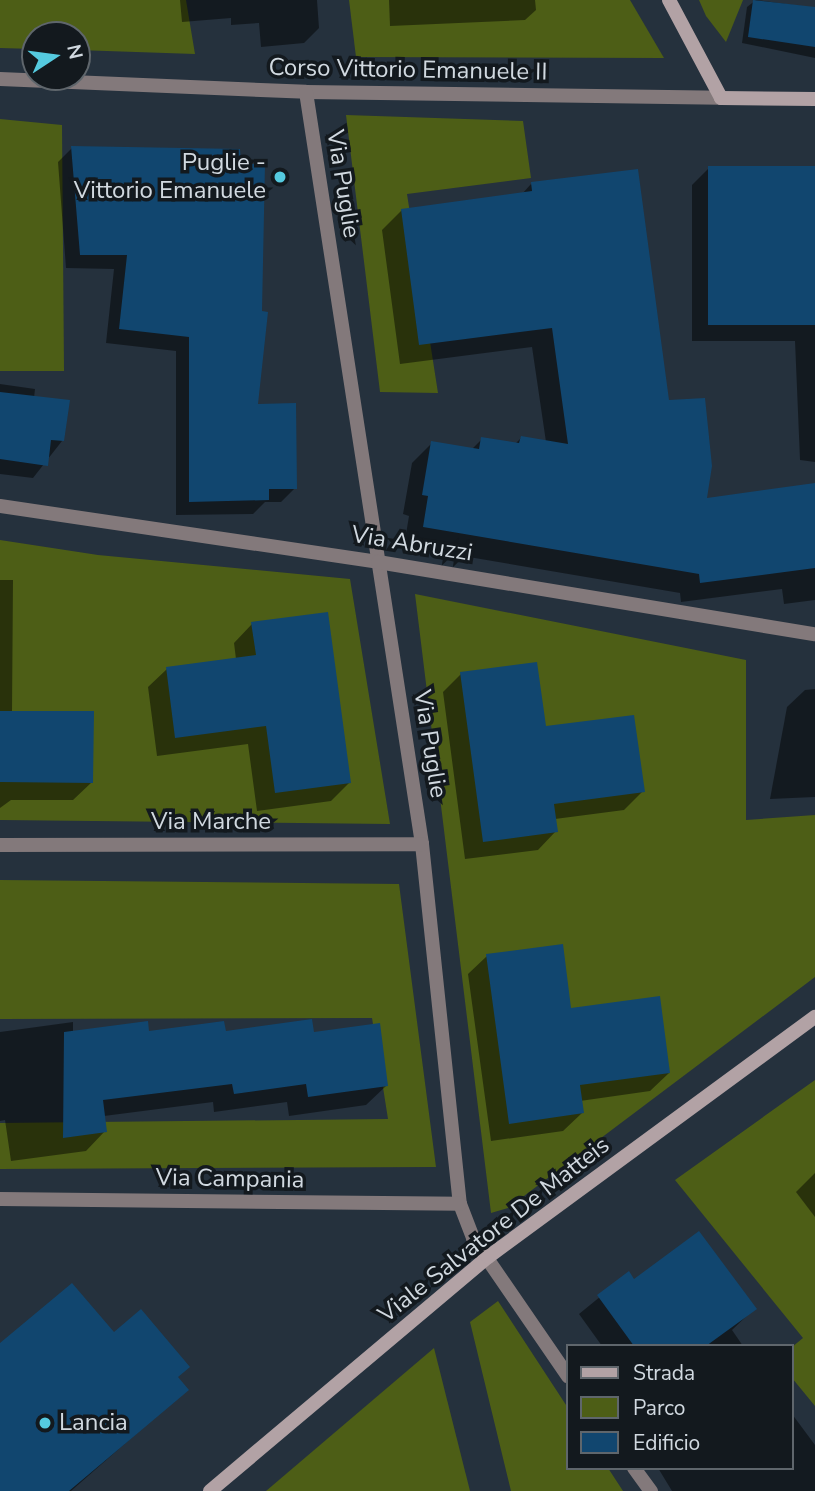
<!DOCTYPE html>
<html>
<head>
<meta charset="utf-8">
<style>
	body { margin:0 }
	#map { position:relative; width:815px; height:1491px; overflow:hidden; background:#25313d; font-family:"Nunito Sans",sans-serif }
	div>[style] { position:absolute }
	.green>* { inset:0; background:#4d5e16 }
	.shadow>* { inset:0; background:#0007 }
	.building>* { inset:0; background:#11466f }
	.street>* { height:14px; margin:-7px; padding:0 7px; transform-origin:7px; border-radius:7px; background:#83797b }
	.secondary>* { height:14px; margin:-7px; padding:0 7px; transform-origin:7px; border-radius:7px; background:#b2a2a5 }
	.dots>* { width:19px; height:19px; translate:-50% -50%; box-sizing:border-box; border:4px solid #13191e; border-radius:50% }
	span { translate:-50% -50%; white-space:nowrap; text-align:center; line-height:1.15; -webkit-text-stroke:7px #13191e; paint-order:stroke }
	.street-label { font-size:24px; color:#d1d9e0 }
	.poi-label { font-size:24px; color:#d1d9e0 }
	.right { translate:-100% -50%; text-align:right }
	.left { translate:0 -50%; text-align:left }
	.legend { position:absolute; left:566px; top:1344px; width:228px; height:126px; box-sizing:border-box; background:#13191e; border:2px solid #5f666c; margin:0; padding:9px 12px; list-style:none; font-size:21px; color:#d1d9e0 }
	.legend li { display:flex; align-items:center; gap:14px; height:35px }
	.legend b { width:35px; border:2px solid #5f666c }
	.north { position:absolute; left:21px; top:21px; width:70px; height:70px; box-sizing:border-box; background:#13191e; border:2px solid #5f666c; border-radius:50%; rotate:77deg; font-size:19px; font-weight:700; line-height:28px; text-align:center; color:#d1d9e0 }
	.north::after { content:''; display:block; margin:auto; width:24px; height:32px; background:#55cadf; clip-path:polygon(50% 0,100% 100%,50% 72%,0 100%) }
</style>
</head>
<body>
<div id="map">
	<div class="green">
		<div style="clip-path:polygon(0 0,186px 0,195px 54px,77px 50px,77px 35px,35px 35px,35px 49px,0 48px)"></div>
		<div style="clip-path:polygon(349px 0,630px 0,664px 58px,356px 57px)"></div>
		<div style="clip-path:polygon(699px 0,743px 0,726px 42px,706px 16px)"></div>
		<div style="clip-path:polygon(346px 115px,523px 121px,531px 178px,407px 194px,438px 393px,380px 392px)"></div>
		<div style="clip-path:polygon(0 119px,62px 125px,64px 371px,0 371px)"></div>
		<div style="clip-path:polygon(0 540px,98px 555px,350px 579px,390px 824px,0 820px)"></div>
		<div style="clip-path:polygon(415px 594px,746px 660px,746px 820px,815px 815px,815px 977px,508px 1208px,491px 1213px)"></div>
		<div style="clip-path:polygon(0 880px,399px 884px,436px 1167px,0 1169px,0 1123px,388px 1119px,372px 1018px,0 1019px)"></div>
		<div style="clip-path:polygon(815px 1080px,815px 1406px,792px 1378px,792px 1347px,803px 1338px,675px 1180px)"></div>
		<div style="clip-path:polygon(498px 1301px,568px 1408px,568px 1468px,608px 1468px,623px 1491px,511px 1491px,470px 1322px)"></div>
		<div style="clip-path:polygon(434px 1348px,470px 1491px,266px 1491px)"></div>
	</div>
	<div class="shadow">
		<div style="clip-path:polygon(180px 0,317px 0,319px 28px,304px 43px,261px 47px,259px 23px,231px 25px,231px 18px,182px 22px)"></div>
		<div style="clip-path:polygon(389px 0,535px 0,536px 10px,525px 20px,390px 26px)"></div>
		<div style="clip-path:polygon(756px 0,815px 8px,815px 58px,742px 43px,747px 7px)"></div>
		<div style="clip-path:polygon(72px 148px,256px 405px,295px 488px,281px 502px,265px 502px,253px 514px,176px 515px,176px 351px,106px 343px,114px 269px,66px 268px,58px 162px)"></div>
		<div style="clip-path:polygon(709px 168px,815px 168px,815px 462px,800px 460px,795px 341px,692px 341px,692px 185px)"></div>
		<div style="clip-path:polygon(531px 184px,667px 402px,705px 500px,815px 484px,815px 600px,784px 604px,782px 589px,681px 602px,680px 593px,404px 546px,409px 516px,403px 514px,412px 463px,432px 443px,471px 450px,482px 439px,515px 444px,521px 438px,546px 442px,532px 347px,400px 364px,382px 230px,402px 210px,522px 194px)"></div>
		<div style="clip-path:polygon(0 384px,35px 389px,34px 398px,62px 441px,33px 478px,0 474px)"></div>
		<div style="clip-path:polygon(0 580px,13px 580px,12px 713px,92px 782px,73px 800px,11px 800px,0 808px)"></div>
		<div style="clip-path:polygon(252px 624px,349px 783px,331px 801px,257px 811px,248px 744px,157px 756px,148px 687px,167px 669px,236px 659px,234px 643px)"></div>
		<div style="clip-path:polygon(461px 674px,544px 728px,643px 791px,624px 810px,555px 819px,556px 831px,538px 850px,465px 859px,443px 692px)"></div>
		<div style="clip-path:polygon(815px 689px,815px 797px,770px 799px,787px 707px,805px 690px)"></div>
		<div style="clip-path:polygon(487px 956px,570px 1010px,669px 1073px,650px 1091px,580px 1101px,582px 1113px,563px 1131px,491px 1141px,468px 974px)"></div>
		<div style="clip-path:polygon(73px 1022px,73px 1033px,312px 1034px,386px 1086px,366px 1105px,289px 1116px,287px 1102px,214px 1112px,213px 1102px,104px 1116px,105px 1131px,86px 1151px,11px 1161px,5px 1120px,0 1121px,0 1032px)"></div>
		<div style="clip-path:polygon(815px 1173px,815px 1217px,796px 1192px)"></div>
		<div style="clip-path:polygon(628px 1274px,633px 1281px,754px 1309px,732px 1330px,743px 1346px,602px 1346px,579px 1314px)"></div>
		<div style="clip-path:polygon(113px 1334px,186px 1390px,71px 1491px,0 1491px,0 1346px)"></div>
		<div style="clip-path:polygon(792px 1414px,815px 1445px,815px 1491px,672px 1491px,658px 1468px,792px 1468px)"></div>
	</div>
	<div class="building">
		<div style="clip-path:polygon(753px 0,815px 7px,815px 47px,748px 37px)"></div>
		<div style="clip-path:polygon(71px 146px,240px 149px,241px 164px,265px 164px,262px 311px,268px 312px,258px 404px,296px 403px,297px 489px,269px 489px,269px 500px,189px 502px,189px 337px,119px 329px,127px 255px,80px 255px)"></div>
		<div style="clip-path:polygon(708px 166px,815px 166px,815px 325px,708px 325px)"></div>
		<div style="clip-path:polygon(638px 169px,669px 400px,705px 398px,712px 466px,707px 498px,815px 483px,815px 568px,700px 583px,699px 574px,423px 527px,428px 496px,422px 495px,431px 441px,479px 449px,481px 437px,519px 443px,521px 436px,568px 444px,552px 328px,419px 345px,401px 209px,532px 191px,531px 182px)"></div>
		<div style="clip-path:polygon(0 392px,70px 400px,64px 441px,51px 440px,48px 466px,0 459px)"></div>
		<div style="clip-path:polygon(328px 612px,351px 783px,275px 793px,266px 726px,175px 738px,166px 667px,256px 655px,251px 622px)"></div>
		<div style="clip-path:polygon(537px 662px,546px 726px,634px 715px,645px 792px,554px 804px,558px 832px,483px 842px,460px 672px)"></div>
		<div style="clip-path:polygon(0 711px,94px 711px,93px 783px,0 782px)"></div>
		<div style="clip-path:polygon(563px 944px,571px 1008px,660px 996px,670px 1073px,580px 1085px,584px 1113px,509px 1124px,486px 954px)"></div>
		<div style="clip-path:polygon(312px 1019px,314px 1032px,380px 1023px,388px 1086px,308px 1097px,306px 1084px,234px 1094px,232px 1084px,103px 1100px,107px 1132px,63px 1138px,64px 1032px,148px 1021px,149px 1031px,224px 1021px,226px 1031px)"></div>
		<div style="clip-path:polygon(699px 1231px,757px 1309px,706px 1346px,634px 1346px,597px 1295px,629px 1271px,634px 1279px)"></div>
		<div style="clip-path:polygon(72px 1283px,114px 1332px,141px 1309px,190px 1367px,178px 1377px,189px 1390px,69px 1491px,0 1491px,0 1343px)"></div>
	</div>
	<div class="street">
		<div style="left:0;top:79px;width:306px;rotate:2.4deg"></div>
		<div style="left:306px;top:92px;width:415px;rotate:0.8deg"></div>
		<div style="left:306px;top:92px;width:761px;rotate:81.23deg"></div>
		<div style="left:422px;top:844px;width:362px;rotate:84deg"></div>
		<div style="left:460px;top:1204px;width:36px;rotate:69deg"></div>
		<div style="left:473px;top:1238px;width:168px;rotate:55.5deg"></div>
		<div style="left:0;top:506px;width:382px;rotate:8.4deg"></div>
		<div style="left:378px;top:562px;width:443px;rotate:9.4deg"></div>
		<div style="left:0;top:845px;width:422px;rotate:-0.1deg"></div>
		<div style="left:0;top:1199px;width:460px;rotate:0.6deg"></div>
		<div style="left:634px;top:1468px;width:29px;rotate:54deg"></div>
	</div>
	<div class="secondary">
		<div style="left:669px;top:0;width:111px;rotate:62deg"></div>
		<div style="left:721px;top:98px;width:94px;rotate:0.6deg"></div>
		<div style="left:210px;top:1491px;width:363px;rotate:-40.1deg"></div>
		<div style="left:488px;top:1257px;width:406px;rotate:-36.3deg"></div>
	</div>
	<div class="dots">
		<div style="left:280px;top:177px;background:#55cadf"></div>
		<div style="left:45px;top:1423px;background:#55cadf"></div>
	</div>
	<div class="street-label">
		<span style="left:408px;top:70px;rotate:1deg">Corso Vittorio Emanuele II</span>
		<span style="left:343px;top:184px;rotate:81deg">Via Puglie</span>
		<span style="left:412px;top:544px;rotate:9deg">Via Abruzzi</span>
		<span style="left:430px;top:744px;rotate:81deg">Via Puglie</span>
		<span style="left:211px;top:822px">Via Marche</span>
		<span style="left:230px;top:1179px;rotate:1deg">Via Campania</span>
		<span style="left:494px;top:1230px;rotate:-38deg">Viale Salvatore De Matteis</span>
	</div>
	<div class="poi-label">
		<span class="right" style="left:266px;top:177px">Puglie -<br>Vittorio Emanuele</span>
		<span class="left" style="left:59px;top:1423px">Lancia</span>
	</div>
	<ul class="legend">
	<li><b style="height:9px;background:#b2a2a5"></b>Strada</li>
	<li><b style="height:19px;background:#4d5e16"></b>Parco</li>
	<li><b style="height:19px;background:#11466f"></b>Edificio</li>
	</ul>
	<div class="north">N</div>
</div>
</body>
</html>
